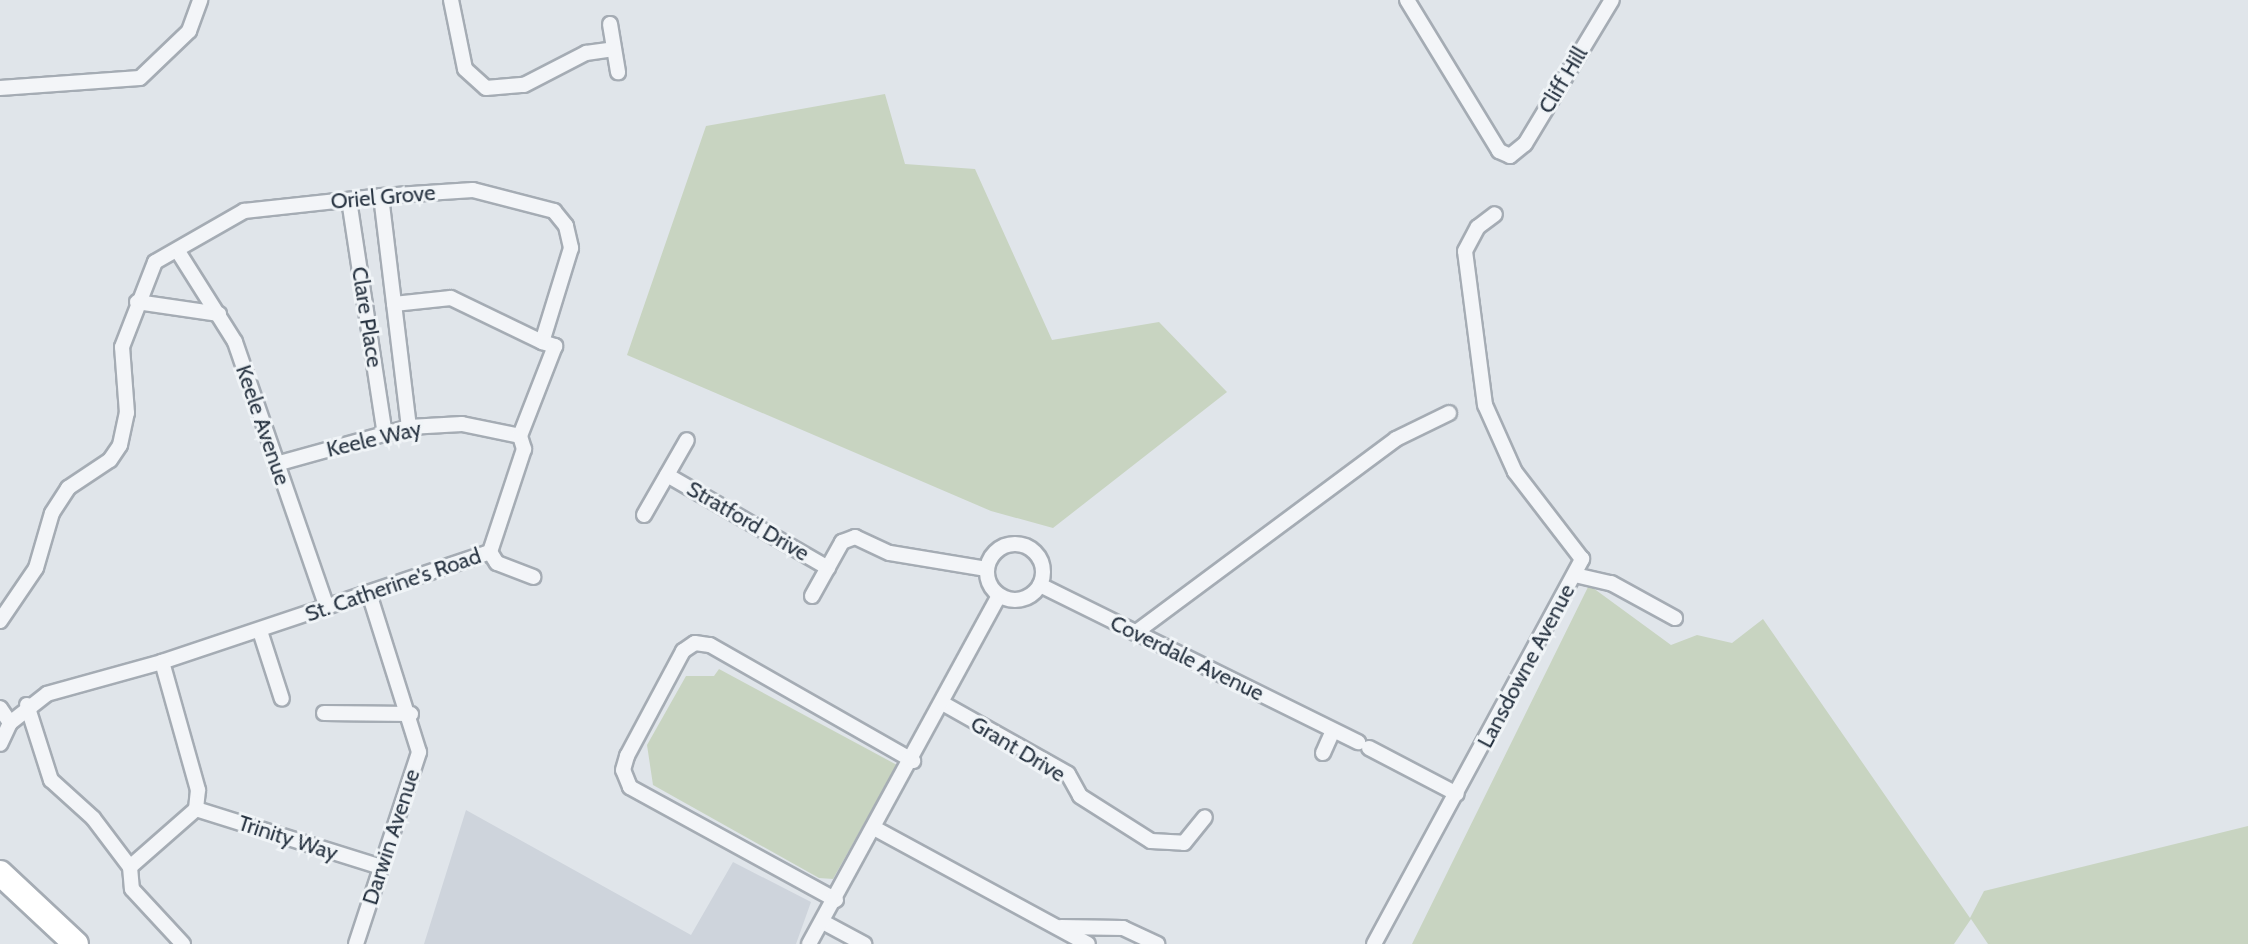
<!DOCTYPE html>
<html>
<head>
<meta charset="utf-8">
<style>
	body { margin:0 }
	#map { position:relative; width:2248px; height:944px; overflow:hidden; background:#e0e5ea; font-family:Cabin,sans-serif }
	div>[style] { position:absolute }
	.built>* { inset:0; background:#ced4dc }
	.green>* { inset:0; background:#c8d4c1 }
	.roads { filter:drop-shadow(2px 0 #a5acb4) drop-shadow(-2px 0 #a5acb4) drop-shadow(0 2px #a5acb4) drop-shadow(0 -2px #a5acb4) }
	.minor>* { height:14px; margin:-7px; padding:0 7px; transform-origin:7px; border-radius:7px; background:#f3f5f8 }
	.minor>.ring { margin:-7px; padding:0; box-sizing:content-box; background:none; border:14px solid #f3f5f8; border-radius:50% }
	.primary>* { height:24px; margin:-12px; padding:0 12px; transform-origin:12px; border-radius:12px; background:#fff }
	span { translate:-50% -50%; white-space:nowrap; text-align:center; line-height:1.15; -webkit-text-stroke:6px #f0f4f7; paint-order:stroke }
	.street-label { font-size:22px; color:#283442 }
</style>
</head>
<body>
<div id="map">
	<div class="built">
		<div style="clip-path:polygon(466px 810px,691px 935px,733px 862px,811px 902px,796px 944px,424px 944px)"></div>
	</div>
	<div class="green">
		<div style="clip-path:polygon(885px 94px,905px 164px,975px 169px,1052px 340px,1159px 322px,1227px 392px,1053px 528px,991px 511px,627px 355px,706px 126px)"></div>
		<div style="clip-path:polygon(1589px 585px,1671px 645px,1697px 635px,1732px 643px,1763px 619px,1970px 918px,1984px 891px,2248px 826px,2248px 944px,1988px 944px,1971px 919px,1954px 944px,1412px 944px)"></div>
		<div style="clip-path:polygon(719px 669px,897px 765px,833px 879px,819px 878px,653px 785px,647px 745px,686px 676px,714px 676px)"></div>
	</div>
	<div class="roads">
		<div class="minor">
			<div style="left:451px;top:0;width:70px;rotate:78.5deg"></div>
			<div style="left:465px;top:69px;width:28px;rotate:42deg"></div>
			<div style="left:486px;top:88px;width:38px;rotate:-5deg"></div>
			<div style="left:524px;top:85px;width:70px;rotate:-27.3deg"></div>
			<div style="left:586px;top:53px;width:28px;rotate:-8deg"></div>
			<div style="left:1407px;top:0;width:177px;rotate:58.6deg"></div>
			<div style="left:1499px;top:151px;width:12px;rotate:24deg"></div>
			<div style="left:1510px;top:156px;width:19px;rotate:-39deg"></div>
			<div style="left:1525px;top:144px;width:168px;rotate:-58.9deg"></div>
			<div style="left:610px;top:24px;width:49px;rotate:80.5deg"></div>
			<div style="left:0;top:88px;width:140px;rotate:-4.1deg"></div>
			<div style="left:140px;top:78px;width:68px;rotate:-43.8deg"></div>
			<div style="left:189px;top:31px;width:33px;rotate:-70deg"></div>
			<div style="left:381px;top:196px;width:233px;rotate:83.1deg"></div>
			<div style="left:349px;top:200px;width:237px;rotate:81.3deg"></div>
			<div style="left:179px;top:253px;width:105px;rotate:57.8deg"></div>
			<div style="left:235px;top:342px;width:281px;rotate:70.9deg"></div>
			<div style="left:137px;top:302px;width:83px;rotate:8.3deg"></div>
			<div style="left:394px;top:304px;width:57px;rotate:-6deg"></div>
			<div style="left:451px;top:298px;width:101px;rotate:25.8deg"></div>
			<div style="left:276px;top:464px;width:138px;rotate:-15.5deg"></div>
			<div style="left:409px;top:427px;width:53px;rotate:-3.2deg"></div>
			<div style="left:462px;top:424px;width:59px;rotate:11.7deg"></div>
			<div style="left:667px;top:475px;width:186px;rotate:30deg"></div>
			<div style="left:644px;top:515px;width:86px;rotate:-60.2deg"></div>
			<div class="ring" style="left:987px;top:544px;width:42px;height:42px"></div>
			<div style="left:490px;top:552px;width:13px;rotate:58deg"></div>
			<div style="left:497px;top:563px;width:39px;rotate:21deg"></div>
			<div style="left:1575px;top:575px;width:37px;rotate:13deg"></div>
			<div style="left:1611px;top:583px;width:73px;rotate:28.7deg"></div>
			<div style="left:1040px;top:585px;width:355px;rotate:26.3deg"></div>
			<div style="left:812px;top:596px;width:62px;rotate:-60.9deg"></div>
			<div style="left:842px;top:542px;width:14px;rotate:-21deg"></div>
			<div style="left:855px;top:537px;width:38px;rotate:25deg"></div>
			<div style="left:890px;top:553px;width:98px;rotate:9.4deg"></div>
			<div style="left:0;top:621px;width:64px;rotate:-55.8deg"></div>
			<div style="left:36px;top:568px;width:57px;rotate:-73.8deg"></div>
			<div style="left:52px;top:513px;width:30px;rotate:-57deg"></div>
			<div style="left:68px;top:488px;width:50px;rotate:-33.7deg"></div>
			<div style="left:110px;top:460px;width:18px;rotate:-56deg"></div>
			<div style="left:120px;top:445px;width:33px;rotate:-78deg"></div>
			<div style="left:127px;top:413px;width:66px;rotate:-94.3deg"></div>
			<div style="left:122px;top:347px;width:91px;rotate:-68.8deg"></div>
			<div style="left:155px;top:262px;width:103px;rotate:-29.8deg"></div>
			<div style="left:244px;top:211px;width:138px;rotate:-6.2deg"></div>
			<div style="left:381px;top:196px;width:92px;rotate:-3.7deg"></div>
			<div style="left:473px;top:190px;width:84px;rotate:14.5deg"></div>
			<div style="left:554px;top:211px;width:19px;rotate:51deg"></div>
			<div style="left:566px;top:226px;width:23px;rotate:77deg"></div>
			<div style="left:571px;top:248px;width:98px;rotate:107.1deg"></div>
			<div style="left:542px;top:342px;width:14px;rotate:17deg"></div>
			<div style="left:555px;top:346px;width:97px;rotate:111.3deg"></div>
			<div style="left:520px;top:436px;width:14px;rotate:73deg"></div>
			<div style="left:524px;top:449px;width:108px;rotate:108.3deg"></div>
			<div style="left:490px;top:552px;width:346px;rotate:161.5deg"></div>
			<div style="left:162px;top:662px;width:119px;rotate:164.5deg"></div>
			<div style="left:47px;top:694px;width:47px;rotate:141.9deg"></div>
			<div style="left:10px;top:723px;width:23px;rotate:115deg"></div>
			<div style="left:260px;top:631px;width:71px;rotate:72.1deg"></div>
			<div style="left:1135px;top:633px;width:325px;rotate:-36.6deg"></div>
			<div style="left:1396px;top:439px;width:59px;rotate:-26.1deg"></div>
			<div style="left:944px;top:704px;width:142px;rotate:29.4deg"></div>
			<div style="left:1068px;top:774px;width:25px;rotate:61deg"></div>
			<div style="left:1080px;top:796px;width:84px;rotate:32.4deg"></div>
			<div style="left:1151px;top:841px;width:33px;rotate:3deg"></div>
			<div style="left:1184px;top:843px;width:33px;rotate:-51deg"></div>
			<div style="left:27px;top:705px;width:79px;rotate:72.3deg"></div>
			<div style="left:51px;top:780px;width:57px;rotate:42.1deg"></div>
			<div style="left:93px;top:818px;width:61px;rotate:52.9deg"></div>
			<div style="left:130px;top:867px;width:22px;rotate:85deg"></div>
			<div style="left:132px;top:889px;width:75px;rotate:47.2deg"></div>
			<div style="left:0;top:708px;width:18px;rotate:56deg"></div>
			<div style="left:324px;top:713px;width:87px;rotate:0.7deg"></div>
			<div style="left:1369px;top:748px;width:99px;rotate:27.6deg"></div>
			<div style="left:1323px;top:753px;width:24px;rotate:-66deg"></div>
			<div style="left:196px;top:809px;width:194px;rotate:17.4deg"></div>
			<div style="left:876px;top:829px;width:241px;rotate:28.5deg"></div>
			<div style="left:130px;top:867px;width:88px;rotate:-41.3deg"></div>
			<div style="left:196px;top:809px;width:19px;rotate:-84deg"></div>
			<div style="left:198px;top:790px;width:133px;rotate:-105.7deg"></div>
			<div style="left:836px;top:900px;width:235px;rotate:-151.3deg"></div>
			<div style="left:630px;top:787px;width:18px;rotate:-112deg"></div>
			<div style="left:623px;top:770px;width:15px;rotate:-74deg"></div>
			<div style="left:627px;top:756px;width:119px;rotate:-61.9deg"></div>
			<div style="left:683px;top:651px;width:14px;rotate:-34deg"></div>
			<div style="left:695px;top:643px;width:15px;rotate:8deg"></div>
			<div style="left:710px;top:645px;width:234px;rotate:29.7deg"></div>
			<div style="left:823px;top:922px;width:47px;rotate:28.2deg"></div>
			<div style="left:1061px;top:927px;width:62px;rotate:0.9deg"></div>
			<div style="left:1123px;top:928px;width:38px;rotate:25deg"></div>
			<div style="left:356px;top:944px;width:202px;rotate:-71.8deg"></div>
			<div style="left:419px;top:752px;width:167px;rotate:-107.5deg"></div>
			<div style="left:809px;top:944px;width:397px;rotate:-61.4deg"></div>
			<div style="left:1374px;top:944px;width:438px;rotate:-61.6deg"></div>
			<div style="left:1582px;top:559px;width:110px;rotate:-127.6deg"></div>
			<div style="left:1515px;top:472px;width:73px;rotate:-114.1deg"></div>
			<div style="left:1485px;top:405px;width:155px;rotate:-97.4deg"></div>
			<div style="left:1465px;top:251px;width:27px;rotate:-62deg"></div>
			<div style="left:1478px;top:227px;width:21px;rotate:-37deg"></div>
		</div>
		<div class="primary">
			<div style="left:0;top:873px;width:104px;rotate:43.1deg"></div>
		</div>
	</div>
	<div class="street-label">
		<span style="left:1563px;top:80px;rotate:-59deg">Cliff Hill</span>
		<span style="left:383px;top:197px;rotate:-5deg">Oriel Grove</span>
		<span style="left:367px;top:317px;rotate:81deg">Clare Place</span>
		<span style="left:263px;top:425px;rotate:71deg">Keele Avenue</span>
		<span style="left:374px;top:439px;rotate:-13deg">Keele Way</span>
		<span style="left:748px;top:521px;rotate:30deg">Stratford Drive</span>
		<span style="left:393px;top:585px;rotate:-19deg">St. Catherine's Road</span>
		<span style="left:1187px;top:658px;rotate:26deg">Coverdale Avenue</span>
		<span style="left:1526px;top:666px;rotate:-62deg">Lansdowne Avenue</span>
		<span style="left:1018px;top:749px;rotate:31deg">Grant Drive</span>
		<span style="left:391px;top:837px;rotate:-72deg">Darwin Avenue</span>
		<span style="left:288px;top:838px;rotate:18deg">Trinity Way</span>
	</div>
</div>
</body>
</html>
